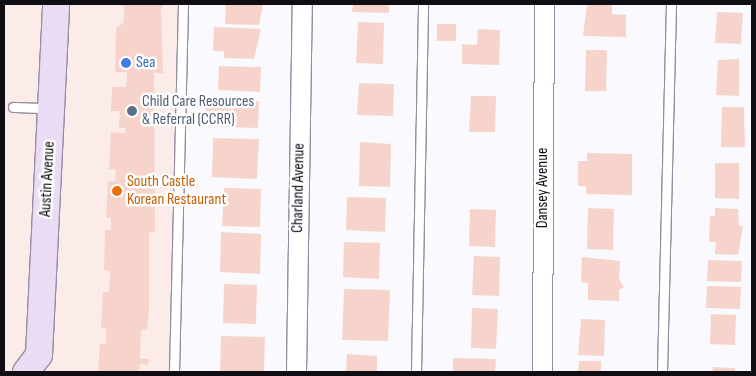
<!DOCTYPE html>
<html>
<head>
<meta charset="utf-8">
<style>
	body { margin:0 }
	#map { position:relative; width:756px; height:376px; overflow:hidden; background:#faf9fd; font-family:"Sofia Sans Condensed",sans-serif }
	div>[style] { position:absolute }
	.commercial>* { inset:0; background:#fcece9 }
	.building>* { inset:0; background:#f7d4cb }
	.roads { filter:drop-shadow(1px 0 #958da2) drop-shadow(-1px 0 #958da2) drop-shadow(0 1px #958da2) drop-shadow(0 -1px #958da2) }
	.lane>* { height:9px; margin:-4.5px; padding:0 4.5px; transform-origin:4.5px; border-radius:4.5px; background:#fff }
	.street>* { height:19px; margin:-9.5px; padding:0 9.5px; transform-origin:9.5px; border-radius:9.5px; background:#fff }
	.secondary>* { height:26px; margin:-13px; padding:0 13px; transform-origin:13px; border-radius:13px; background:#eadcf4 }
	.dots>* { width:14px; height:14px; translate:-50% -50%; box-sizing:border-box; border:2px solid #fff; border-radius:50% }
	span { translate:-50% -50%; white-space:nowrap; text-align:center; line-height:1.15; -webkit-text-stroke:5px #fff; paint-order:stroke }
	.shop-label { font-size:16px; color:#366cbe }
	.left { translate:0 -50%; text-align:left }
	.service-label { font-size:16px; color:#4e5e75 }
	.street-label { font-size:16px; color:#100d14 }
	.food-label { font-size:16px; color:#c56008 }
	.frame { position:absolute; inset:0; border:5px solid #100d14; pointer-events:none }
</style>
</head>
<body>
<div id="map">
	<div class="commercial">
		<div style="clip-path:polygon(4px 4px,180px 4px,169px 372px,4px 372px)"></div>
	</div>
	<div class="building">
		<div style="clip-path:polygon(117px 4px,165px 4px,161px 8px,163px 73px,154px 73px,155px 232px,149px 232px,149px 308px,147px 330px,141px 330px,140px 359px,149px 359px,148px 365px,140px 364px,139px 372px,98px 372px,100px 344px,106px 344px,106px 328px,101px 328px,103px 292px,109px 292px,110px 271px,104px 270px,105px 230px,111px 230px,111px 218px,106px 218px,108px 181px,115px 181px,116px 170px,109px 169px,111px 132px,125px 133px,126px 128px,119px 128px,120px 111px,111px 111px,112px 87px,126px 87px,127px 72px,115px 72px,116px 28px,124px 22px,124px 6px)"></div>
		<div style="clip-path:polygon(226px 4px,263px 4px,259px 25px,225px 24px)"></div>
		<div style="clip-path:polygon(353px 4px,389px 4px,389px 13px,352px 12px)"></div>
		<div style="clip-path:polygon(587px 4px,612px 4px,612px 14px,626px 15px,626px 37px,583px 36px)"></div>
		<div style="clip-path:polygon(717px 12px,743px 13px,741px 44px,715px 43px)"></div>
		<div style="clip-path:polygon(358px 22px,384px 23px,383px 64px,356px 63px)"></div>
		<div style="clip-path:polygon(437px 24px,456px 24px,456px 41px,437px 41px)"></div>
		<div style="clip-path:polygon(214px 27px,261px 29px,254px 59px,224px 58px,224px 51px,213px 51px)"></div>
		<div style="clip-path:polygon(478px 29px,500px 30px,499px 65px,462px 64px,462px 44px,477px 45px)"></div>
		<div style="clip-path:polygon(586px 50px,607px 50px,606px 91px,585px 91px)"></div>
		<div style="clip-path:polygon(739px 59px,739px 96px,716px 95px,718px 60px)"></div>
		<div style="clip-path:polygon(219px 66px,261px 67px,260px 92px,218px 90px)"></div>
		<div style="clip-path:polygon(359px 83px,394px 84px,393px 116px,357px 115px)"></div>
		<div style="clip-path:polygon(471px 96px,496px 96px,495px 132px,469px 132px)"></div>
		<div style="clip-path:polygon(205px 99px,259px 101px,258px 128px,204px 126px)"></div>
		<div style="clip-path:polygon(722px 107px,744px 107px,745px 147px,721px 147px)"></div>
		<div style="clip-path:polygon(213px 138px,259px 139px,257px 179px,212px 177px)"></div>
		<div style="clip-path:polygon(360px 142px,391px 144px,390px 187px,359px 186px)"></div>
		<div style="clip-path:polygon(587px 153px,632px 154px,632px 195px,586px 194px,586px 186px,578px 186px,578px 161px,587px 161px)"></div>
		<div style="clip-path:polygon(715px 163px,739px 163px,739px 199px,715px 198px)"></div>
		<div style="clip-path:polygon(224px 188px,261px 189px,260px 227px,222px 226px)"></div>
		<div style="clip-path:polygon(347px 197px,386px 198px,385px 232px,346px 230px)"></div>
		<div style="clip-path:polygon(588px 208px,614px 209px,613px 250px,587px 249px)"></div>
		<div style="clip-path:polygon(715px 208px,738px 209px,739px 226px,743px 226px,738px 255px,715px 254px,716px 242px,709px 242px,710px 216px,715px 216px)"></div>
		<div style="clip-path:polygon(470px 209px,496px 210px,495px 247px,469px 246px)"></div>
		<div style="clip-path:polygon(221px 232px,261px 234px,260px 274px,220px 272px)"></div>
		<div style="clip-path:polygon(344px 242px,380px 243px,379px 279px,343px 277px)"></div>
		<div style="clip-path:polygon(474px 256px,500px 257px,499px 296px,472px 295px)"></div>
		<div style="clip-path:polygon(582px 257px,620px 261px,619px 279px,624px 287px,619px 290px,619px 301px,588px 300px,588px 283px,581px 282px)"></div>
		<div style="clip-path:polygon(708px 260px,742px 261px,741px 282px,707px 281px)"></div>
		<div style="clip-path:polygon(224px 284px,257px 285px,256px 324px,223px 323px)"></div>
		<div style="clip-path:polygon(707px 286px,741px 287px,740px 309px,706px 308px)"></div>
		<div style="clip-path:polygon(344px 289px,390px 290px,388px 341px,342px 340px)"></div>
		<div style="clip-path:polygon(472px 308px,498px 309px,496px 349px,471px 348px)"></div>
		<div style="clip-path:polygon(711px 314px,736px 315px,735px 345px,710px 344px)"></div>
		<div style="clip-path:polygon(581px 319px,605px 320px,604px 356px,578px 355px)"></div>
		<div style="clip-path:polygon(221px 336px,265px 337px,264px 372px,220px 372px)"></div>
		<div style="clip-path:polygon(347px 354px,377px 356px,377px 372px,346px 372px)"></div>
		<div style="clip-path:polygon(453px 358px,496px 359px,495px 372px,453px 372px)"></div>
		<div style="clip-path:polygon(579px 361px,601px 361px,601px 372px,578px 372px)"></div>
		<div style="clip-path:polygon(713px 367px,735px 368px,735px 372px,712px 372px)"></div>
	</div>
	<div class="roads">
		<div class="lane">
			<div style="left:13px;top:107px;width:35px;rotate:2deg"></div>
			<div style="left:174px;top:372px;width:368px;rotate:-88.6deg"></div>
			<div style="left:416px;top:372px;width:368px;rotate:-88.9deg"></div>
			<div style="left:662px;top:372px;width:368px;rotate:-88.6deg"></div>
		</div>
		<div class="street">
			<div style="left:296px;top:372px;width:368px;rotate:-89.1deg"></div>
			<div style="left:542px;top:372px;width:368px;rotate:-89.7deg"></div>
		</div>
		<div class="secondary">
			<div style="left:26px;top:372px;width:21px;rotate:-53deg"></div>
			<div style="left:39px;top:355px;width:351px;rotate:-87.2deg"></div>
		</div>
	</div>
	<div class="dots">
		<div style="left:126px;top:63px;background:#3f7fe0"></div>
		<div style="left:132px;top:111px;background:#5c6f8a"></div>
		<div style="left:117px;top:191px;background:#e8710a"></div>
	</div>
	<div class="shop-label">
		<span class="left" style="left:136px;top:63px">Sea</span>
	</div>
	<div class="service-label">
		<span class="left" style="left:142px;top:111px">Child Care Resources<br>&amp; Referral (CCRR)</span>
	</div>
	<div class="street-label">
		<span style="left:48px;top:179px;rotate:-87deg">Austin Avenue</span>
		<span style="left:299px;top:188px;rotate:-89deg">Charland Avenue</span>
		<span style="left:543px;top:188px;rotate:-90deg">Dansey Avenue</span>
	</div>
	<div class="food-label">
		<span class="left" style="left:127px;top:191px">South Castle<br>Korean Restaurant</span>
	</div>
	<div class="frame"></div>
</div>
</body>
</html>
